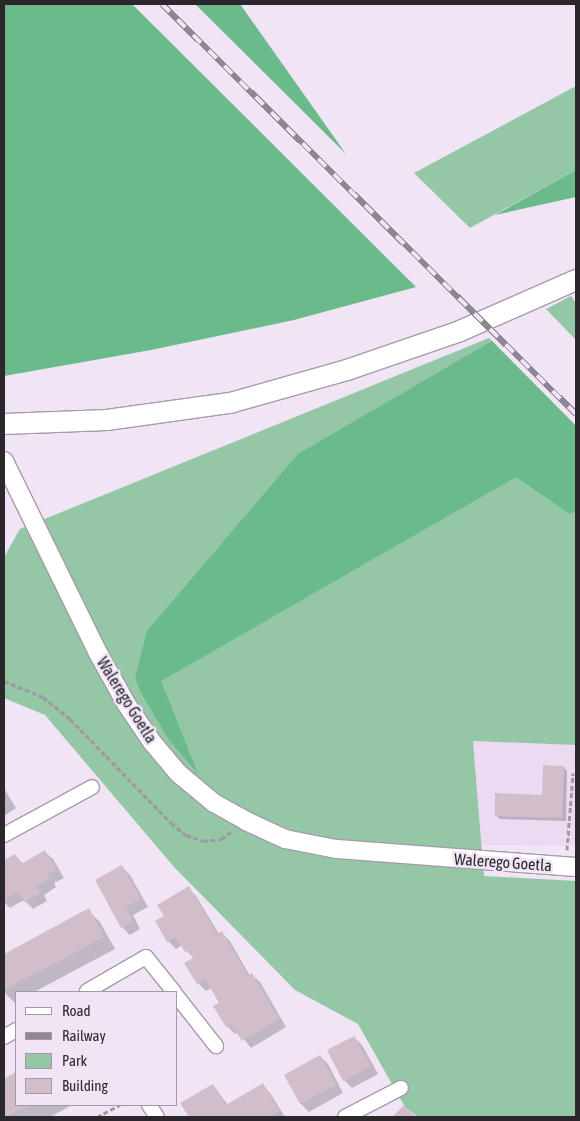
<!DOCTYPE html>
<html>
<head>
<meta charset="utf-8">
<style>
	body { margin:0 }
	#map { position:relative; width:580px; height:1121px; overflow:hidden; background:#f1e5f5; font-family:"Asap Condensed",sans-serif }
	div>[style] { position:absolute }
	.built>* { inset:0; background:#ebdaf1 }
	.green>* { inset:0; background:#93c7a6 }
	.forest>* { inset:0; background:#6bba8b }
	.shadow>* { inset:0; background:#0003 }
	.building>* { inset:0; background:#d1beca }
	.path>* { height:3px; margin-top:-1.5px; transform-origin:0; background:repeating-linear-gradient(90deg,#a097a3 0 5px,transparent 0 7.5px) }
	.roads { filter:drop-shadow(1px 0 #a79bab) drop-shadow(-1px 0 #a79bab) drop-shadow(0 1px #a79bab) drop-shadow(0 -1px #a79bab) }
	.minor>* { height:14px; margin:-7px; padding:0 7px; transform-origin:7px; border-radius:7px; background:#fff }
	.tertiary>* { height:18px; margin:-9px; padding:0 9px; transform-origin:9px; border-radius:9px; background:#fff }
	.secondary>* { height:20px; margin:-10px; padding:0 10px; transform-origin:10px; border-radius:10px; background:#fff }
	.rail>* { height:5.5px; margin-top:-2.75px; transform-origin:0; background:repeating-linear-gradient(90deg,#f1e5f5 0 11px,#8e8691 0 22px); box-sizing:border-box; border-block:1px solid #8e8691 }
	span { translate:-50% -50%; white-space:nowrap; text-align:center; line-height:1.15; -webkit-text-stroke:5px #f1e5f5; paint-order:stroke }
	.street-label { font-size:16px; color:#2b272d }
	.frame { position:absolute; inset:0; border:5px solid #2b272d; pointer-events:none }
	.legend { position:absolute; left:15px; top:991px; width:162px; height:115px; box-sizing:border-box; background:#f1e5f5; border:1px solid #a299a5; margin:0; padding:6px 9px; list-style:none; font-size:15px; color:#2b272d }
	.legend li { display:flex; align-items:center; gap:10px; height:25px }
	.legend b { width:25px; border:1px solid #a299a5 }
</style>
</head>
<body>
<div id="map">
	<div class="built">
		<div style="clip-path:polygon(473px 740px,576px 745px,576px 846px,482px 845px)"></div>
	</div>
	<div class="green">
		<div style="clip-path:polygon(576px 86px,576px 170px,470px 228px,414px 173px)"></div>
		<div style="clip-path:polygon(571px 296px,576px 303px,576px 340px,546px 309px)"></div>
		<div style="clip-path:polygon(489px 338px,576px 426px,576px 745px,473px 741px,484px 876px,576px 881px,576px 1117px,418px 1117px,405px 1107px,358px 1024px,295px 990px,174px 867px,45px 715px,4px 698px,4px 557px,20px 529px)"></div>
	</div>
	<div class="forest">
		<div style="clip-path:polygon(4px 4px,132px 4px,416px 287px,294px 320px,151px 350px,4px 376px)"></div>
		<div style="clip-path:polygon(195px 4px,240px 4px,346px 154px)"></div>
		<div style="clip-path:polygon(576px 170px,576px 197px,495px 215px)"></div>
		<div style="clip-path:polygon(492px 341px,576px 426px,576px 510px,570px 514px,516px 477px,161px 681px,198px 774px,169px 740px,141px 693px,135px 678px,147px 631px,298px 454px)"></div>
	</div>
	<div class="shadow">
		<div style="clip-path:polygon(563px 767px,567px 771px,566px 821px,500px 819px,496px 815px,543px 796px)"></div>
		<div style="clip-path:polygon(4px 788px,16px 808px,4px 816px)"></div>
		<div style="clip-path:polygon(45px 852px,53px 859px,64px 878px,54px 883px,56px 887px,44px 895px,47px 901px,33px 909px,24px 900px,10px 908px,4px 902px,4px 861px,15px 855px,23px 864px)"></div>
		<div style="clip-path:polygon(122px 867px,130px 875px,148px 907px,133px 915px,140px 929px,130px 935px,122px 927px)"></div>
		<div style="clip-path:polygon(188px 888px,196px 896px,219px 934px,222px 933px,230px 941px,250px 976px,252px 975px,260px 982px,286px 1027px,251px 1048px,238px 1032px,235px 1034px,227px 1026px,221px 1003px,212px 988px,206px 991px,198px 983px,194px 959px,182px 945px,176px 949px,168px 941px,165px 916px)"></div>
		<div style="clip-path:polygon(88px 910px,100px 922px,115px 949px,34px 992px,16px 992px,15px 1003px,4px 992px,4px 955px)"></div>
		<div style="clip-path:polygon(354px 1037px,362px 1045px,378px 1074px,352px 1088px,344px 1080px)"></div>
		<div style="clip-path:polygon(320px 1056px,328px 1064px,343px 1093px,309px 1112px,301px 1104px,285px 1075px)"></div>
		<div style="clip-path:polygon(16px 1074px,16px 1105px,72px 1105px,50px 1117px,4px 1117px,4px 1081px)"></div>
		<div style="clip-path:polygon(213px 1085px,228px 1105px,263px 1085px,270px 1093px,285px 1117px,190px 1117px,182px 1104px)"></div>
	</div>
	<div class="building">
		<div style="clip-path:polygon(543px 765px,564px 766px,562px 818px,495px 816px,495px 793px,542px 795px)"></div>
		<div style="clip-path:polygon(45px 850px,57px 870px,47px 875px,49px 879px,37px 886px,40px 893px,24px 902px,18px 892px,4px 900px,4px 860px,15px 854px,21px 864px)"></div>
		<div style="clip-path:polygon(122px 865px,141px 899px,126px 907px,133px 921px,121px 928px,95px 880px)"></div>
		<div style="clip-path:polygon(189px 886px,217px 934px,222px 931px,248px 976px,252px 973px,279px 1019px,242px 1041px,231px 1024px,226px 1027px,213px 1006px,219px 1003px,205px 979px,197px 984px,184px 963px,193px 958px,189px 950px,185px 952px,176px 937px,167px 942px,155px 921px,164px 916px,157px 905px)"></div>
		<div style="clip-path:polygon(89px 908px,104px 937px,4px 990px,4px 954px)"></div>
		<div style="clip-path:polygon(354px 1036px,371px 1066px,343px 1081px,327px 1050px)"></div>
		<div style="clip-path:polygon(320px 1055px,336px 1085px,300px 1104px,284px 1075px)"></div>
		<div style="clip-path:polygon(16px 1072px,16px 1105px,30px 1105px,4px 1117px,4px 1079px)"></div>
		<div style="clip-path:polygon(263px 1083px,279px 1111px,268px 1117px,189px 1117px,180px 1103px,213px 1084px,226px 1105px)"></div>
		<div style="clip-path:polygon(404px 1105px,416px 1117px,392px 1117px)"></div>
	</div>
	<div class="path">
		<div style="left:4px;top:681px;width:42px;rotate:22.3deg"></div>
		<div style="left:43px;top:697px;width:35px;rotate:39deg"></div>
		<div style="left:70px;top:719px;width:145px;rotate:45.8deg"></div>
		<div style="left:171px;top:823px;width:19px;rotate:39deg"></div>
		<div style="left:186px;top:835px;width:18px;rotate:19deg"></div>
		<div style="left:203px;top:841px;width:18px;rotate:-6deg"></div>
		<div style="left:221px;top:839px;width:12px;rotate:-35deg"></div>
		<div style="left:567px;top:850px;width:77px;rotate:-85.5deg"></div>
		<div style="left:97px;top:1117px;width:26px;rotate:-28deg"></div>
	</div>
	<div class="roads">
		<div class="minor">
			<div style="left:4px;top:835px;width:100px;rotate:-28.6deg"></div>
			<div style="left:87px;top:991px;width:68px;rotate:-30deg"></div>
			<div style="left:146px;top:957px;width:45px;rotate:51.3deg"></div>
			<div style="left:176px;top:995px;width:65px;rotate:51.9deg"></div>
			<div style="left:4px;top:1037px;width:14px;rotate:-30deg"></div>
			<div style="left:149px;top:1105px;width:14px;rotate:56deg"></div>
			<div style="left:345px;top:1117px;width:63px;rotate:-27.4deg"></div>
		</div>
		<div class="tertiary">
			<div style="left:4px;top:461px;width:214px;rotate:63.9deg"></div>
			<div style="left:98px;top:653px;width:60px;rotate:60.9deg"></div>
			<div style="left:127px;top:705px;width:45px;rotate:56deg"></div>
			<div style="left:152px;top:742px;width:40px;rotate:50deg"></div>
			<div style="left:178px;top:773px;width:47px;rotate:39.8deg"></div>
			<div style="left:214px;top:803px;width:37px;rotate:29deg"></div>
			<div style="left:246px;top:821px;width:43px;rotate:24.8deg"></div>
			<div style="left:285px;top:839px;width:52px;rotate:11.1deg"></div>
			<div style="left:336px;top:849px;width:241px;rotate:4.3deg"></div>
		</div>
		<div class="secondary">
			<div style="left:4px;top:424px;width:103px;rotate:-2.2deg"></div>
			<div style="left:107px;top:420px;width:124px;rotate:-7.9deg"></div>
			<div style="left:230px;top:403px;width:122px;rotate:-15.8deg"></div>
			<div style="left:347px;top:370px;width:120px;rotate:-19deg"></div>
			<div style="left:460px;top:331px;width:127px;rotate:-23.7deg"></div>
		</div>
	</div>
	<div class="rail">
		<div style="left:162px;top:4px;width:583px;rotate:44.72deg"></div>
	</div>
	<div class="street-label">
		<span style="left:127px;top:700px;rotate:58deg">Walerego Goetla</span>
		<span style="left:503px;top:862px;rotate:4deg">Walerego Goetla</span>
	</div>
	<div class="frame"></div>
	<ul class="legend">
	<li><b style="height:6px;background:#fff"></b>Road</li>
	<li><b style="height:6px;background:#8e8691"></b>Railway</li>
	<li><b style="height:14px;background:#93c7a6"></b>Park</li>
	<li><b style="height:14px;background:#d1beca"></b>Building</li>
	</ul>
</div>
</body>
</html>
